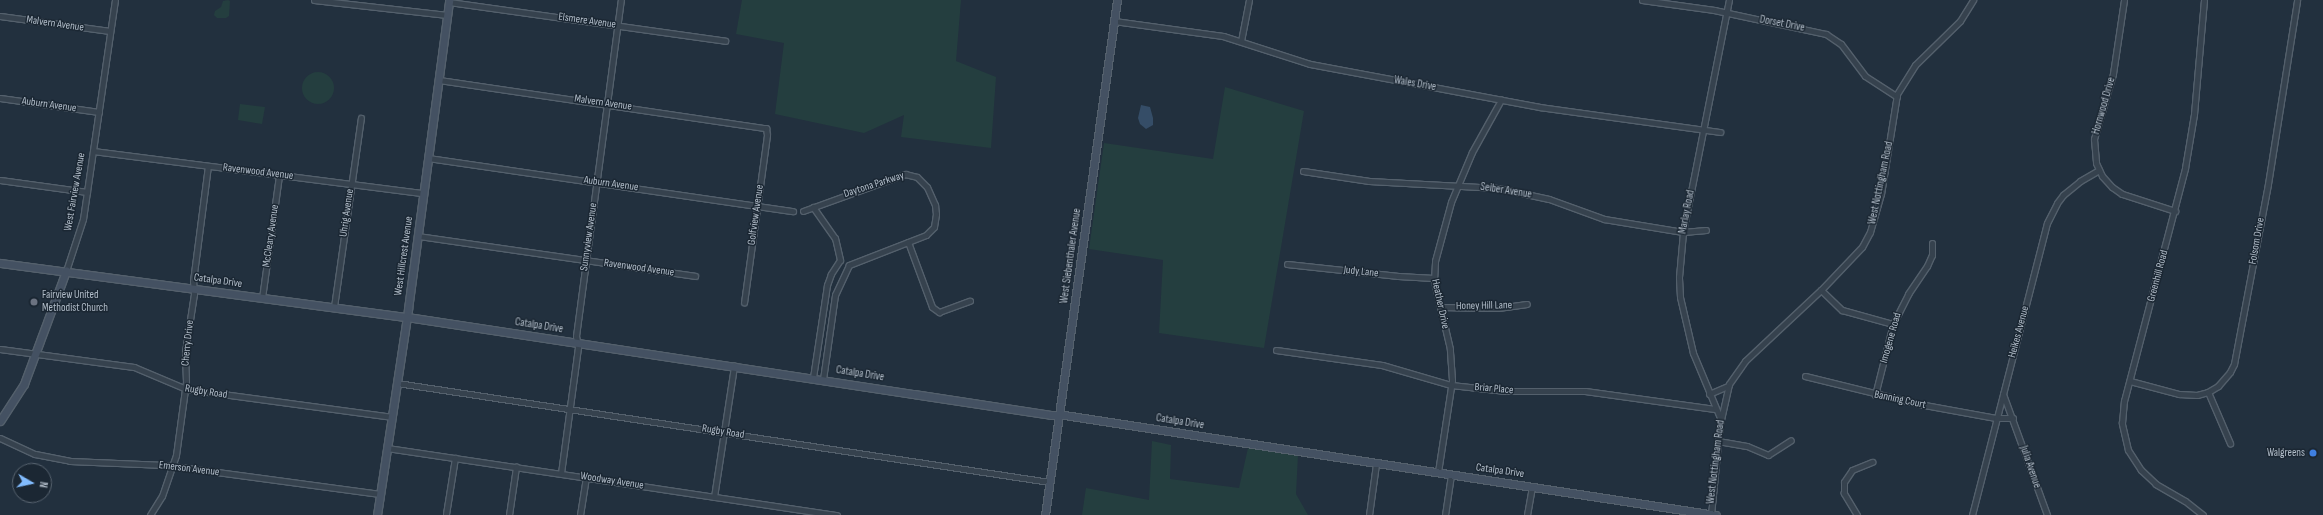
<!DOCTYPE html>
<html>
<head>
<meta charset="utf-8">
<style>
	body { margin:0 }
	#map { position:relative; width:2323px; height:515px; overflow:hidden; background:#22303e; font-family:"Sofia Sans Condensed",sans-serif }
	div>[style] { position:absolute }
	.green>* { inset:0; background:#243e3f }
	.round { border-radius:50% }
	.water>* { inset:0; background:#354d67 }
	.roads { filter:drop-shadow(1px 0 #54606c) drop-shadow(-1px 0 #54606c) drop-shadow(0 1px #54606c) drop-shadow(0 -1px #54606c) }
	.street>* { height:5px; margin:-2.5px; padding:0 2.5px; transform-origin:2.5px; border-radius:2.5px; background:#36424e }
	.secondary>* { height:7px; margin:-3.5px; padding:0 3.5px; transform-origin:3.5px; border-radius:3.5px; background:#445162 }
	.dots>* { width:11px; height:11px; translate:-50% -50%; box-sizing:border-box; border:2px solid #1b2733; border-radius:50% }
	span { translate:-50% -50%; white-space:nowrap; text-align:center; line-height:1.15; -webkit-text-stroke:3px #1b2733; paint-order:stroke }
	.street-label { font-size:11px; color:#b2bdc9 }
	.poi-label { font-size:11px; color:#b2bdc9 }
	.left { translate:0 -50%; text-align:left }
	.right { translate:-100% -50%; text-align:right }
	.north { position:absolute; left:12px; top:463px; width:40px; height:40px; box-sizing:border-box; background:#1b2733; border:1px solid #57636f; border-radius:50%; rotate:99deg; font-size:11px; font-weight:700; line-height:16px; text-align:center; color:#b2bdc9 }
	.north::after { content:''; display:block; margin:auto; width:14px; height:18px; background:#82bcfe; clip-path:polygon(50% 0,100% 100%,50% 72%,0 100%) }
</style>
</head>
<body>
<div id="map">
	<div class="green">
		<div style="clip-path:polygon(228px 0,230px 1px,229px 16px,226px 18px,217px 18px,214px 15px,215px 11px,221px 7px,223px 1px)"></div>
		<div style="clip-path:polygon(742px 0,961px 0,956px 61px,996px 77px,991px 148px,901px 137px,904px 115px,864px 133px,775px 114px,784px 43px,736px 34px)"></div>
		<div class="round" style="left:302px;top:72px;width:32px;height:32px"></div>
		<div style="clip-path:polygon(1225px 87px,1304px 111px,1264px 348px,1159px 333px,1163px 260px,1089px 249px,1104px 143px,1213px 159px)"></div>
		<div style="clip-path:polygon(240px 104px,265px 107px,262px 124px,238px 120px)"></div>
		<div style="clip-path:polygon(1152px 441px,1171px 445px,1170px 479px,1239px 488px,1248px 448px,1298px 455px,1296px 494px,1308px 515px,1082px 515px,1086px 488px,1149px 500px)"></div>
	</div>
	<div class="water">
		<div style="clip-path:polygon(1141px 105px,1150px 107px,1153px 118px,1153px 125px,1146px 129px,1140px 124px,1138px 118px)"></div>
	</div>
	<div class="roads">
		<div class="street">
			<div style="left:314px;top:0;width:134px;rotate:6.4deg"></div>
			<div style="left:1642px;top:0;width:73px;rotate:7.9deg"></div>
			<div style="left:1714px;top:10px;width:115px;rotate:12.1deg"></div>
			<div style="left:1826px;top:34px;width:18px;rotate:34deg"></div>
			<div style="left:1841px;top:44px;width:40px;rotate:53deg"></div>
			<div style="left:1865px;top:76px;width:38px;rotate:33deg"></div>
			<div style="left:2124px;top:0;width:75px;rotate:98.5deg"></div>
			<div style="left:2113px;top:74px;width:68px;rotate:106.3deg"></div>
			<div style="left:2094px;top:139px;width:24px;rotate:85deg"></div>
			<div style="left:2096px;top:163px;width:14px;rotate:65deg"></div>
			<div style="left:2102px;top:176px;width:15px;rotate:48deg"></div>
			<div style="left:2112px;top:187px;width:12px;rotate:35deg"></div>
			<div style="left:2122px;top:194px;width:56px;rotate:17.8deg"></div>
			<div style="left:449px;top:2px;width:279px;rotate:8deg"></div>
			<div style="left:0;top:16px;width:111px;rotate:7.8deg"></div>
			<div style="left:1114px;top:21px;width:110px;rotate:7.8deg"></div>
			<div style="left:1223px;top:36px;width:91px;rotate:17.8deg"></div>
			<div style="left:1310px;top:64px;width:234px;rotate:10.6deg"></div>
			<div style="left:1540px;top:107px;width:182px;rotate:7.9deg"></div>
			<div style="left:1241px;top:41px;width:42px;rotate:-79deg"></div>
			<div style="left:439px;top:80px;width:331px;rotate:8.4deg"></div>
			<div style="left:766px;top:128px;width:7px;rotate:82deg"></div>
			<div style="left:767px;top:135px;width:169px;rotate:97.8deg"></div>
			<div style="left:0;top:98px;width:100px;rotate:8deg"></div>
			<div style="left:93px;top:151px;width:333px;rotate:7.3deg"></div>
			<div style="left:428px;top:158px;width:369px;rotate:8.3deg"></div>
			<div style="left:1303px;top:171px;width:67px;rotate:8.6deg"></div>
			<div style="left:1369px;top:181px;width:129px;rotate:3.1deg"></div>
			<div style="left:1498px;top:188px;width:52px;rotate:12.2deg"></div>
			<div style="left:1549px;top:199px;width:59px;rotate:20deg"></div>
			<div style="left:1604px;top:219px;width:80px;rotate:9.3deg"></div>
			<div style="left:1683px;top:232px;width:23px;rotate:-5deg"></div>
			<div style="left:0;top:180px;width:88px;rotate:7.9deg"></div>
			<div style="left:813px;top:207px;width:38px;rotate:55deg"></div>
			<div style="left:835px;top:238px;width:23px;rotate:77deg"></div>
			<div style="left:840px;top:260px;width:17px;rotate:123deg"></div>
			<div style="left:831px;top:274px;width:12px;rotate:110deg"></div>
			<div style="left:827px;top:285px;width:94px;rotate:98.6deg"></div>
			<div style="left:803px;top:211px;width:109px;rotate:-19.9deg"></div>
			<div style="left:905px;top:174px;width:12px;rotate:14deg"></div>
			<div style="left:917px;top:177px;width:14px;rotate:45deg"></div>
			<div style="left:927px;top:187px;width:20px;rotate:66deg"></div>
			<div style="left:935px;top:205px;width:9px;rotate:84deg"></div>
			<div style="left:936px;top:214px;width:13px;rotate:99deg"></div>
			<div style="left:934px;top:227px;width:11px;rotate:135deg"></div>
			<div style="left:926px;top:235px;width:83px;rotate:158.7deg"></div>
			<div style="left:849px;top:265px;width:33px;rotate:115deg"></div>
			<div style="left:835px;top:295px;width:85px;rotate:98.1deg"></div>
			<div style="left:418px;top:236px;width:280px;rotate:8.2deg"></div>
			<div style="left:908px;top:242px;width:69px;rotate:69.7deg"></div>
			<div style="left:932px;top:307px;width:9px;rotate:36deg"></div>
			<div style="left:939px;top:312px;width:33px;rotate:-20deg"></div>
			<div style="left:1287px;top:264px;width:112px;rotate:6.2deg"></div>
			<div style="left:1398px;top:276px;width:36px;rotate:3deg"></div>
			<div style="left:66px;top:271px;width:55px;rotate:-71.9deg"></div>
			<div style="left:83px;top:219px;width:221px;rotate:-81.7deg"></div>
			<div style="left:1821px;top:290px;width:29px;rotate:44deg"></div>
			<div style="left:1842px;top:310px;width:53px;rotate:15.4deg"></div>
			<div style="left:262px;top:298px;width:124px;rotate:-82.1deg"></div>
			<div style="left:334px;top:307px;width:191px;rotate:-81.9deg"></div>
			<div style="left:1440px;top:307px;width:58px;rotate:1deg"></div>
			<div style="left:1498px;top:308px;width:29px;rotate:-8deg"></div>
			<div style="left:0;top:349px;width:135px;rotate:7.7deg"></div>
			<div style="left:134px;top:367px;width:56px;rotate:22.9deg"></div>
			<div style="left:186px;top:389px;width:208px;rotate:7.7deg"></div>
			<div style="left:1276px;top:350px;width:107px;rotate:8.1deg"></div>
			<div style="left:1382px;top:365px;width:72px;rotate:16.2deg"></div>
			<div style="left:1451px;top:385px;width:55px;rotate:6.2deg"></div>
			<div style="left:1506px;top:391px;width:79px"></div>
			<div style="left:1585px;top:391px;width:131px;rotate:7.9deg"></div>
			<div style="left:1805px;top:376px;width:117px;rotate:13.8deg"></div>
			<div style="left:1919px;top:404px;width:78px;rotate:10.3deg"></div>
			<div style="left:1996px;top:418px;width:17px"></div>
			<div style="left:2130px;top:381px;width:51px;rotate:14.9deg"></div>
			<div style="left:2179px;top:394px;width:18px;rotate:3deg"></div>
			<div style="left:2197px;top:395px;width:11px;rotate:-15deg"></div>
			<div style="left:2208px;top:392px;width:12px;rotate:-31deg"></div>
			<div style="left:2218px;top:386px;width:18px;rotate:-49deg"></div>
			<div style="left:2230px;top:372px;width:9px;rotate:-63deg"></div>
			<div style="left:2234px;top:364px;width:183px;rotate:-79.3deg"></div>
			<div style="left:2268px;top:184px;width:186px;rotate:-81deg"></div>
			<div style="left:397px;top:383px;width:659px;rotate:8.63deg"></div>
			<div style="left:2208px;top:392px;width:56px;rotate:66.7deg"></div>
			<div style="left:1709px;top:394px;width:21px;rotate:-23deg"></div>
			<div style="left:2003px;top:394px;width:129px;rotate:70deg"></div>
			<div style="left:1875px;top:395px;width:73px;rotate:-75.8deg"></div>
			<div style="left:1893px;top:324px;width:34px;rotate:-63deg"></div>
			<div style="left:1908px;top:294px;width:34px;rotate:-56deg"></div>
			<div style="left:1927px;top:266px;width:12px;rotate:-66deg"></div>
			<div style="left:1932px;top:255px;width:12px;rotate:-90deg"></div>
			<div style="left:1721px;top:420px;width:73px;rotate:-112.7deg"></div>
			<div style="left:1693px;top:353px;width:57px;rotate:-103.1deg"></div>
			<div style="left:1680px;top:297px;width:20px;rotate:-93deg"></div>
			<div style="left:1679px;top:277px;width:45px;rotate:-84.9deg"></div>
			<div style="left:1683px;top:232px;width:237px;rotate:-78.8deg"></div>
			<div style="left:0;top:438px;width:38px;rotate:25deg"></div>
			<div style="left:35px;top:454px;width:36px;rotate:11deg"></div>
			<div style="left:70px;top:461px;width:95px;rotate:2.4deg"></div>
			<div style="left:165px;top:465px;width:217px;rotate:7.7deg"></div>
			<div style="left:1718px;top:441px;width:29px;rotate:10deg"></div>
			<div style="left:1747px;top:446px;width:23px;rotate:23deg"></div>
			<div style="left:1768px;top:455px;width:27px;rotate:-33deg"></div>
			<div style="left:387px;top:448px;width:455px;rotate:8.5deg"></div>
			<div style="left:1438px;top:472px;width:93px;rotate:-81.3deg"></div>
			<div style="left:1452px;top:380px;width:31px;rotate:-94deg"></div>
			<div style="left:1450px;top:349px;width:70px;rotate:-103.2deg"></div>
			<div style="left:1434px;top:281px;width:20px;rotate:-87deg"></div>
			<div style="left:1435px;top:261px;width:61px;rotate:-74.8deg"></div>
			<div style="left:1451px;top:202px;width:54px;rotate:-67.2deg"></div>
			<div style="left:1472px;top:152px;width:60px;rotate:-60.9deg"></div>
			<div style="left:561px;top:473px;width:127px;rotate:-82.3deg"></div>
			<div style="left:578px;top:347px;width:11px;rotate:-100deg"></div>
			<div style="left:576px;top:336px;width:339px;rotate:-82.4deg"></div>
			<div style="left:714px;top:497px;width:133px;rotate:-81.3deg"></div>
			<div style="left:446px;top:514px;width:57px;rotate:-80.9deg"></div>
			<div style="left:150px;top:515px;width:22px;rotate:-58deg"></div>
			<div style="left:162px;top:496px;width:43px;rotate:-71.1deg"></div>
			<div style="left:176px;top:455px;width:74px;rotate:-82.2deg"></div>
			<div style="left:186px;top:382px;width:30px;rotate:-92deg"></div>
			<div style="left:185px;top:352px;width:59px;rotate:-81.2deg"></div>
			<div style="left:194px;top:294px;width:13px;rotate:-94deg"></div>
			<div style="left:193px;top:281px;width:116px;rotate:-82.6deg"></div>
			<div style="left:509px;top:515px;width:49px;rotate:-81.7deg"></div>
			<div style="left:580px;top:515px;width:38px;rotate:-81deg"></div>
			<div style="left:1369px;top:515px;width:51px;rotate:-82.2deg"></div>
			<div style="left:1445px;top:515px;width:40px;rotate:-81.5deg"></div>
			<div style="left:1527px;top:515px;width:29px;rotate:-80deg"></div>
			<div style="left:1711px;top:515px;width:91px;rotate:-84.4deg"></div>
			<div style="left:1720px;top:424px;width:41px;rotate:-77.3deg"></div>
			<div style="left:1729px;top:384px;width:28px;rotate:-55deg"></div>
			<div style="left:1745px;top:361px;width:104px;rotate:-43.1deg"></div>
			<div style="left:1821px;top:290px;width:59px;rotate:-46.4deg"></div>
			<div style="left:1862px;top:247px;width:17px;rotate:-62deg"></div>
			<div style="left:1870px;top:232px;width:40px;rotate:-74deg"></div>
			<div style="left:1881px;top:194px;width:101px;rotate:-80.9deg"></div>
			<div style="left:1897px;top:94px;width:34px;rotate:-58deg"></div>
			<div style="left:1915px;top:65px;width:63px;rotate:-44.4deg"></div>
			<div style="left:1960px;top:21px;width:25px;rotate:-58deg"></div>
			<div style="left:1857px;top:515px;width:26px;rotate:-121deg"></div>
			<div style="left:1844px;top:493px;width:11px;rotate:-90deg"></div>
			<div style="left:1844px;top:482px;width:14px;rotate:-56deg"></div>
			<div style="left:1852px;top:470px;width:22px;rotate:-22deg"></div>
			<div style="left:1972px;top:515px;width:301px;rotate:-75.6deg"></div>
			<div style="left:2047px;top:223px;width:22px;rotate:-63deg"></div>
			<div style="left:2057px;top:203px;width:10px;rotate:-53deg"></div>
			<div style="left:2063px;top:195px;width:22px;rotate:-39deg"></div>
			<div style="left:2080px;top:181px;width:22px;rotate:-30deg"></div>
			<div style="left:2203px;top:515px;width:23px;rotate:-142deg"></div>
			<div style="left:2185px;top:501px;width:34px;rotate:-150deg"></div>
			<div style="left:2156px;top:484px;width:21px;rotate:-137deg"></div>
			<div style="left:2141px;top:470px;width:24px;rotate:-123deg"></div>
			<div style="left:2128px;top:450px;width:28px;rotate:-103deg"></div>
			<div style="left:2122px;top:423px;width:22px;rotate:-85deg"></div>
			<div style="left:2124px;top:401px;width:241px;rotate:-75.3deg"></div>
			<div style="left:2185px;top:168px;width:55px;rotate:-80.5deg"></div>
			<div style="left:2194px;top:114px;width:114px;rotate:-85deg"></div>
		</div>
		<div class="secondary">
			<div style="left:0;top:263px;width:411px;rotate:7.6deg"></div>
			<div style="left:407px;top:317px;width:651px;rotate:8.65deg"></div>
			<div style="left:1051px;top:415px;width:13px"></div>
			<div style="left:1064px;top:415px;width:659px;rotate:8.73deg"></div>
			<div style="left:0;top:421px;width:44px;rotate:-57deg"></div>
			<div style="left:24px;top:384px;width:121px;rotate:-69.6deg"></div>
			<div style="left:377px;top:515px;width:208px;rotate:-81.4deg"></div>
			<div style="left:408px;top:309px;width:312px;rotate:-82.4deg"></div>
			<div style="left:1045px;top:515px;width:520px;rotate:-82.04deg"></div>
		</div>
	</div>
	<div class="dots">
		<div style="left:34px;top:302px;background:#6b7280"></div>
		<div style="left:2313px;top:453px;background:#3f7fe0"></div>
	</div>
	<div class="street-label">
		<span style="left:587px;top:21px;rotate:8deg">Elsmere Avenue</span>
		<span style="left:55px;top:24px;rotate:8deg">Malvern Avenue</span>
		<span style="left:1782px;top:24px;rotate:11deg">Dorset Drive</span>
		<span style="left:1415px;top:84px;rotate:10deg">Wales Drive</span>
		<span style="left:603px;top:103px;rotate:8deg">Malvern Avenue</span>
		<span style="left:49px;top:105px;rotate:8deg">Auburn Avenue</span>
		<span style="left:2104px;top:106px;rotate:-74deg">Hornwood Drive</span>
		<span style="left:258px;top:172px;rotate:7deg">Ravenwood Avenue</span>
		<span style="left:1881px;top:183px;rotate:-78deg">West Nottingham Road</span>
		<span style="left:611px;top:184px;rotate:8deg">Auburn Avenue</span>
		<span style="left:874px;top:185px;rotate:-18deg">Daytona Parkway</span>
		<span style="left:1506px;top:191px;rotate:9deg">Seiber Avenue</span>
		<span style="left:75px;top:192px;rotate:-80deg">West Fairview Avenue</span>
		<span style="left:1687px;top:212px;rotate:-79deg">Marlay Road</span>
		<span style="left:347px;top:213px;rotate:-82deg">Uhrig Avenue</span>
		<span style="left:756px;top:215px;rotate:-82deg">Golfview Avenue</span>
		<span style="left:271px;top:236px;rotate:-82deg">McCleary Avenue</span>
		<span style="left:589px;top:237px;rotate:-82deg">Sunnyview Avenue</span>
		<span style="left:2257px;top:241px;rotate:-80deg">Folsom Drive</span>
		<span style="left:404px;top:256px;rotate:-82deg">West Hillcrest Avenue</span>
		<span style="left:1071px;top:256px;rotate:-82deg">West Siebenthaler Avenue</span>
		<span style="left:639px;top:268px;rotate:8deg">Ravenwood Avenue</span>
		<span style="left:1361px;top:272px;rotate:6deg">Judy Lane</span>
		<span style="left:2158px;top:276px;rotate:-75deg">Greenhill Road</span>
		<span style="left:218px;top:281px;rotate:8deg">Catalpa Drive</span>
		<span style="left:1440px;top:304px;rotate:78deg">Heather Drive</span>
		<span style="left:1484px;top:306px;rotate:-1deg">Honey Hill Lane</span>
		<span style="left:539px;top:326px;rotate:9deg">Catalpa Drive</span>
		<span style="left:2019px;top:332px;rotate:-75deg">Heikes Avenue</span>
		<span style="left:1891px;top:338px;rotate:-74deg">Imogene Road</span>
		<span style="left:188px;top:343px;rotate:-84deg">Cherry Drive</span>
		<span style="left:860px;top:374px;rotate:9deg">Catalpa Drive</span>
		<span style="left:1494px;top:389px;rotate:5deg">Briar Place</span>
		<span style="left:206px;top:392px;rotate:9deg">Rugby Road</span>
		<span style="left:1900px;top:400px;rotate:12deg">Banning Court</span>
		<span style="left:1180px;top:422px;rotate:9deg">Catalpa Drive</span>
		<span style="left:723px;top:432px;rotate:9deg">Rugby Road</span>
		<span style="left:1716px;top:462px;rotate:-83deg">West Nottingham Road</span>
		<span style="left:2030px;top:467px;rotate:71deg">Julia Avenue</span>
		<span style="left:189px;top:469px;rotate:7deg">Emerson Avenue</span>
		<span style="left:1500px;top:471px;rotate:8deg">Catalpa Drive</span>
		<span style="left:612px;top:481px;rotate:9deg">Woodway Avenue</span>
	</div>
	<div class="poi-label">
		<span class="left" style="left:42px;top:302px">Fairview United<br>Methodist Church</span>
		<span class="right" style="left:2305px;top:453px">Walgreens</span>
	</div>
	<div class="north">N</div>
</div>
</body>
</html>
